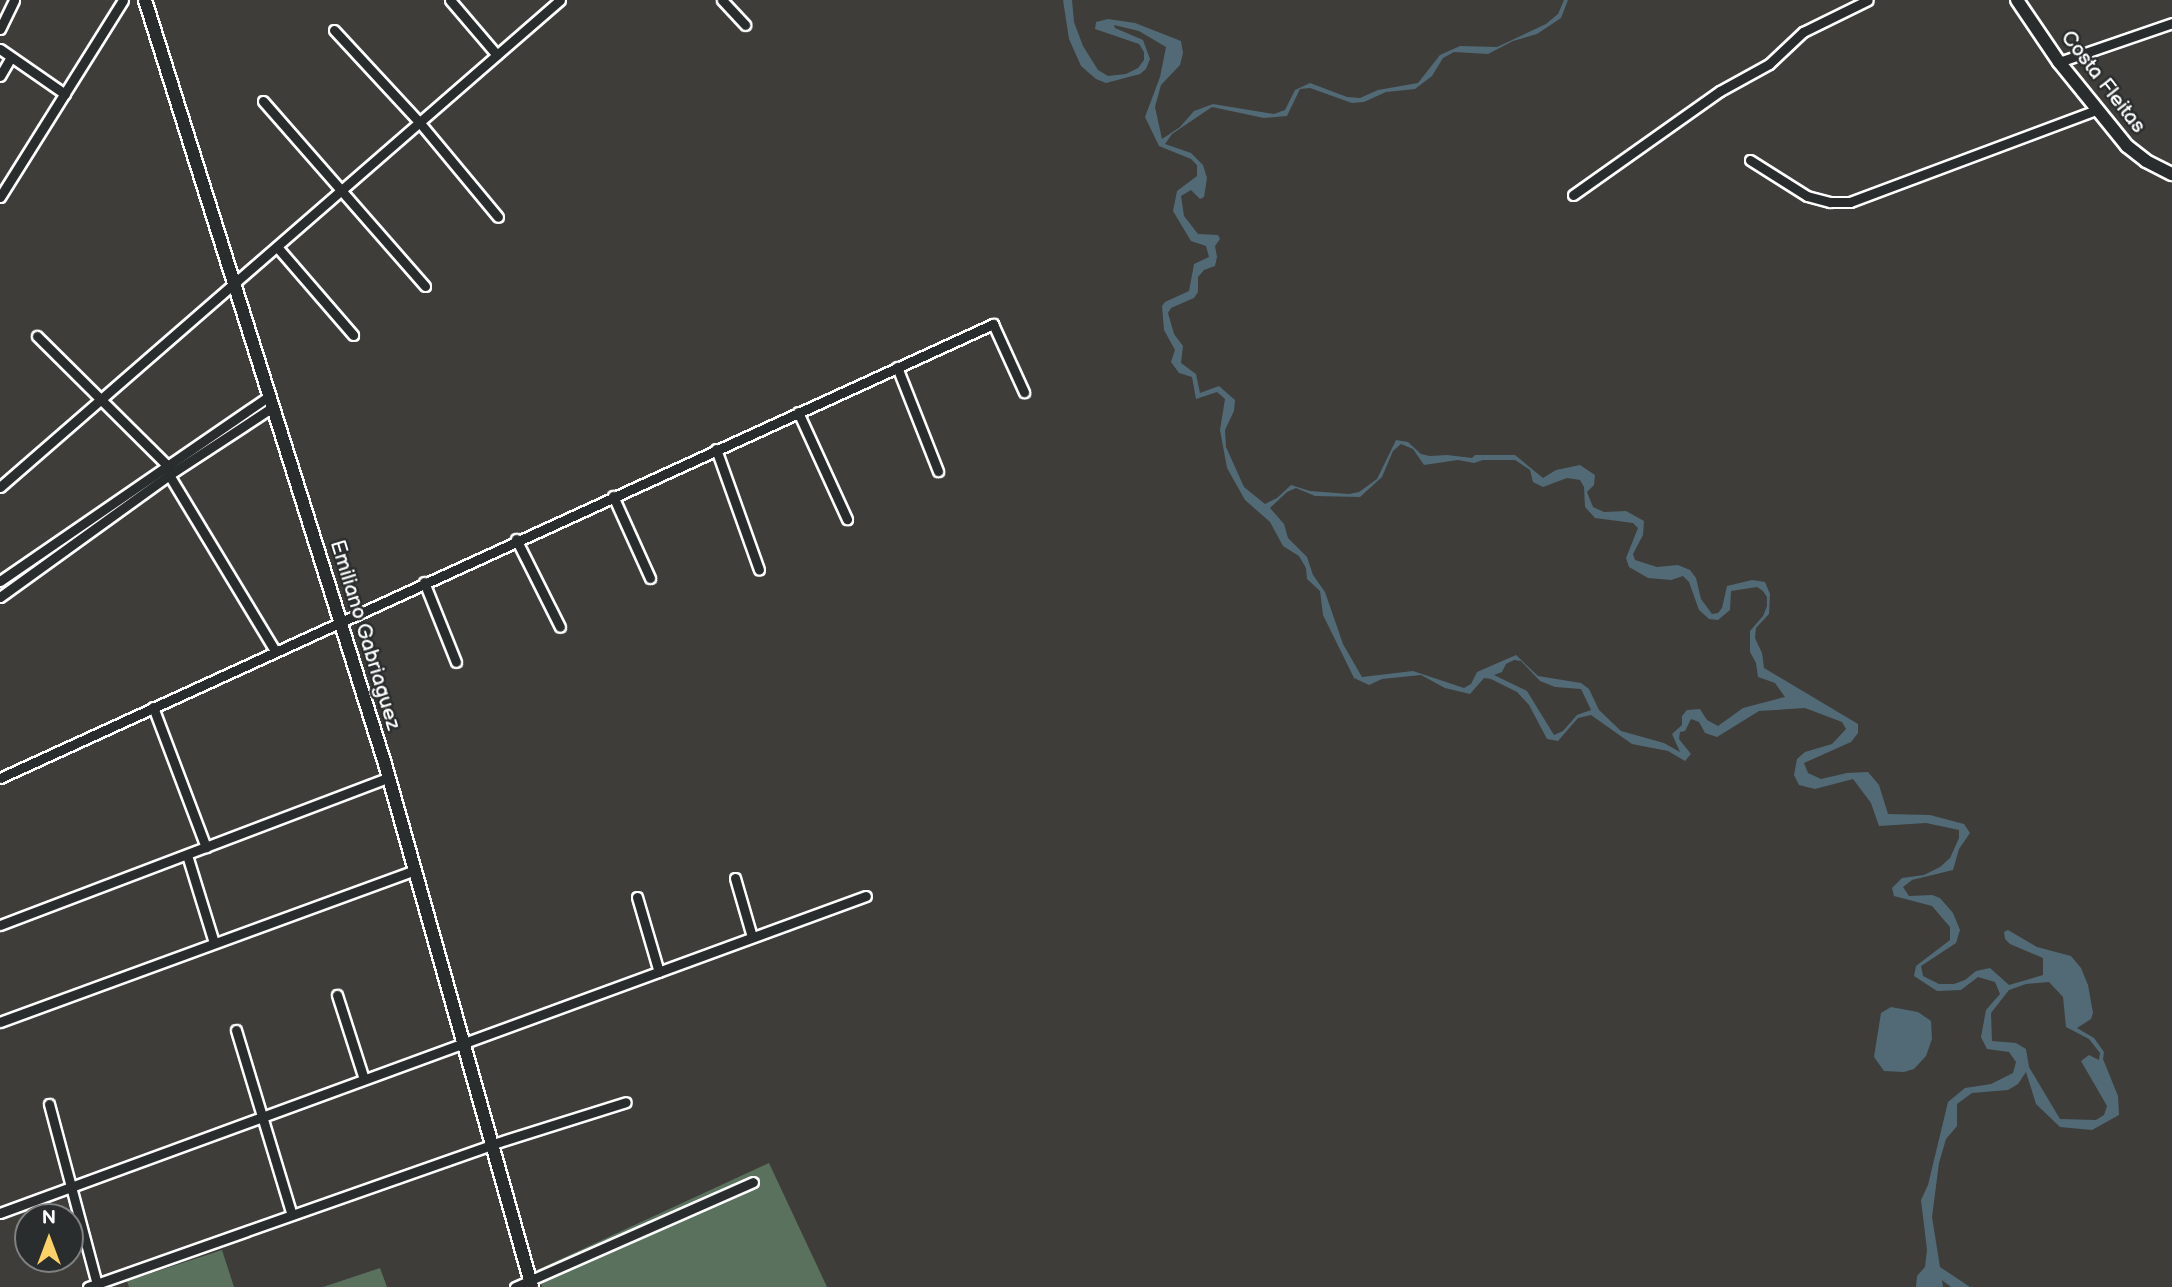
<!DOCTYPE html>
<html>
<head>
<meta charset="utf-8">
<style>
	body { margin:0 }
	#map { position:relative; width:2172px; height:1287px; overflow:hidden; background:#3e3d39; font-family:"Balsamiq Sans",sans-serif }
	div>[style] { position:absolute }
	.green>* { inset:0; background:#59715d }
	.water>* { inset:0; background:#516a76 }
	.roads { filter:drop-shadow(2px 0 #fff) drop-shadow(-2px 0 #fff) drop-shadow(0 2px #fff) drop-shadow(0 -2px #fff) }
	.minor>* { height:9px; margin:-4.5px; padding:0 4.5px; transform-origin:4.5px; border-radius:4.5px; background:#2a2d2e }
	.secondary>* { height:12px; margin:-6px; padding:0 6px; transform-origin:6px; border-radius:6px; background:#2a2d2e }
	span { translate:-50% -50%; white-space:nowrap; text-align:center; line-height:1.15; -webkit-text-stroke:5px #2a2d2e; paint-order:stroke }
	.street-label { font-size:21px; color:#fff }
	.north { position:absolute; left:14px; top:1203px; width:70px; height:70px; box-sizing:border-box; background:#2a2d2e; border:2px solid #7f8182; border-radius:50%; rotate:0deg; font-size:19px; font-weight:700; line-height:28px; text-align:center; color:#fff }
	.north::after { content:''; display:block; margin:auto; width:24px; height:32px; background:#ffd166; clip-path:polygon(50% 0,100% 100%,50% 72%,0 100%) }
</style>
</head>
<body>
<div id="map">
	<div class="green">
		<div style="clip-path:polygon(769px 1163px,827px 1287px,542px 1287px,537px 1270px)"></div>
		<div style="clip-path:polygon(222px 1250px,234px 1287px,129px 1287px,127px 1281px)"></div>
		<div style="clip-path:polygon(380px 1268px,387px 1287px,323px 1287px)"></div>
	</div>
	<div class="water">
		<div style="clip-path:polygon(evenodd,1063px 0,1072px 0,1074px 22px,1083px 46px,1098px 70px,1108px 76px,1126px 74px,1138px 68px,1144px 60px,1144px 52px,1139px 44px,1095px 29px,1096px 22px,1108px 19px,1135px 23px,1181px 41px,1183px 53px,1180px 65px,1161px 85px,1155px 107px,1162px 139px,1180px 127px,1194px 111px,1213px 104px,1274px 114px,1285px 110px,1295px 90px,1310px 83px,1347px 97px,1360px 98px,1378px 90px,1418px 83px,1440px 55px,1460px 46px,1497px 47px,1546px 24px,1558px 14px,1564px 0,1568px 0,1561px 18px,1537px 34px,1513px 41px,1488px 54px,1454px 52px,1443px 58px,1432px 76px,1415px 89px,1386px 92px,1364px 102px,1352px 103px,1310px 88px,1300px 89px,1287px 116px,1264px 118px,1212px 107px,1172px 134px,1165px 144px,1191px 153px,1203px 165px,1207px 178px,1204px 197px,1200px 199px,1191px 190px,1181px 196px,1184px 216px,1198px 234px,1218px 235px,1220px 239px,1215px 246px,1217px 257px,1215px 266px,1204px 270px,1198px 277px,1198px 292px,1194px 298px,1171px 308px,1168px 313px,1174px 334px,1183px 346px,1181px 363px,1196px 374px,1200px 393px,1219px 386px,1235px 400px,1234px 411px,1225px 430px,1226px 447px,1244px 487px,1265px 504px,1277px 498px,1291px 485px,1310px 491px,1349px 494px,1359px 492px,1377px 479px,1396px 440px,1408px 442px,1421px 454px,1430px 456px,1447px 455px,1472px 458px,1475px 455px,1515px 455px,1543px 478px,1556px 470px,1580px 465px,1595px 475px,1594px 485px,1587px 492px,1593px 507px,1604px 512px,1626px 511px,1644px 521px,1643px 535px,1633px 554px,1635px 560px,1657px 567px,1678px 565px,1690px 570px,1696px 578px,1701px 599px,1712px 614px,1718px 613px,1722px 608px,1727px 586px,1752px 580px,1765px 582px,1770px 594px,1769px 614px,1756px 628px,1755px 638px,1762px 653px,1764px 668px,1858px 724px,1858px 733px,1851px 742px,1804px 763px,1808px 773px,1821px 779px,1847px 773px,1868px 772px,1879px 785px,1888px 814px,1930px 815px,1964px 824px,1970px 833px,1959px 849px,1953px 870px,1912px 880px,1903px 887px,1909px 896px,1932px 895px,1940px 898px,1953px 913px,1960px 930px,1956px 943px,1921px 966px,1923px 976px,1939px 984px,1954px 984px,1965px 980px,1976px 971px,1990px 968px,2009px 985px,2043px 975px,2043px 958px,2010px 944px,2005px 939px,2004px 932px,2008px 930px,2037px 947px,2071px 956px,2081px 968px,2088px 985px,2093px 1013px,2091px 1019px,2077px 1028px,2094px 1038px,2104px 1052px,2103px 1059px,2118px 1096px,2119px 1115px,2092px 1130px,2060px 1127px,2036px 1104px,2026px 1072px,2018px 1084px,2008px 1090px,1972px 1093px,1957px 1104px,1957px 1126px,1946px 1139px,1939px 1163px,1932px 1217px,1940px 1267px,1970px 1287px,1951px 1287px,1942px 1280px,1943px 1287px,1916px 1287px,1917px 1276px,1925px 1267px,1927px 1250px,1921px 1200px,1928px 1185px,1948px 1102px,1965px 1088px,1991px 1084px,2013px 1073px,2016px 1062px,2009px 1052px,1987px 1049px,1981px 1037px,1986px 1010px,2000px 994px,1995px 982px,1978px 977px,1961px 990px,1937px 991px,1914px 976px,1916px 966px,1950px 940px,1950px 927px,1932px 906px,1894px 896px,1892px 888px,1902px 878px,1924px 875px,1940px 867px,1950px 858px,1959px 838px,1959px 830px,1926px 823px,1879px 826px,1871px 803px,1853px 779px,1815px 789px,1799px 785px,1794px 775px,1797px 759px,1805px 752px,1832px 744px,1846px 729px,1842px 722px,1805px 708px,1759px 711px,1717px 737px,1705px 733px,1699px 722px,1691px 719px,1685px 731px,1680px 732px,1679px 739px,1691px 754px,1685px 761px,1668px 751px,1632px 744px,1591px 715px,1578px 718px,1558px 741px,1547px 739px,1529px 705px,1517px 692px,1491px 679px,1484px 678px,1470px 694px,1445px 688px,1421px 675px,1382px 679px,1369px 685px,1354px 678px,1323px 615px,1320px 591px,1307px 579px,1306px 568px,1299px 556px,1283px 546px,1270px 522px,1245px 500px,1227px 468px,1220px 430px,1225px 399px,1217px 392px,1196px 399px,1192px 377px,1179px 373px,1171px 362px,1175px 350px,1164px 330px,1162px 306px,1165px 302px,1189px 291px,1194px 264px,1209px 257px,1206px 246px,1191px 241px,1173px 211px,1177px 191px,1197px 176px,1197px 165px,1191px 159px,1159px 146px,1145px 117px,1160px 77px,1166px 47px,1139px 31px,1114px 25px,1115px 28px,1143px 40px,1150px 59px,1146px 69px,1140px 74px,1106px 83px,1096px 79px,1081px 66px,1069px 39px,1063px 0,1401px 444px,1413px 449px,1424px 465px,1458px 460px,1474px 463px,1483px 460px,1515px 460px,1530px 470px,1533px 482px,1543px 487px,1567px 478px,1580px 480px,1584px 487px,1585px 507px,1595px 518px,1633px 523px,1638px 528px,1626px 558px,1629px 567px,1648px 578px,1671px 580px,1683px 576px,1689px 582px,1699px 610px,1709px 619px,1718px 620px,1730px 610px,1731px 591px,1757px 587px,1763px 591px,1767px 597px,1767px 606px,1763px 616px,1750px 631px,1750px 652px,1756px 663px,1758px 677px,1775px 683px,1785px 697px,1743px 708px,1718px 726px,1707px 720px,1700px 709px,1687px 710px,1682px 716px,1682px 725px,1672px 734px,1680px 752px,1664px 743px,1621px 731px,1599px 710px,1589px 689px,1581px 683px,1538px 676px,1516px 655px,1477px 672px,1471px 684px,1464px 688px,1413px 671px,1362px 677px,1343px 644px,1325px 592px,1313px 575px,1307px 557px,1288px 538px,1284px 524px,1270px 508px,1287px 492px,1296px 488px,1315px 496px,1360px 497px,1382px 477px,1393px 451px,1401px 444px,1063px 0,1514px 660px,1521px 661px,1540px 681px,1555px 687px,1581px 689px,1591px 710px,1577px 715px,1563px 731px,1554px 735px,1527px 691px,1494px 675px,1502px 672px,1506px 664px,1514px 660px,1063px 0,2049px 982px,2063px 997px,2066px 1027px,2089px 1039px,2100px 1053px,2099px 1060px,2089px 1055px,2081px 1061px,2107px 1106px,2104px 1115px,2096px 1120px,2060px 1119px,2029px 1067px,2026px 1049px,2016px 1043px,1992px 1041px,1991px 1013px,2009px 990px,2026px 984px,2049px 982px)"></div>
		<div style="clip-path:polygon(1891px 1007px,1918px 1012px,1931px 1021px,1932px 1039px,1926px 1056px,1914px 1069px,1904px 1072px,1884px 1071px,1874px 1057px,1881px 1013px)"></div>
	</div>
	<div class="roads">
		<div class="minor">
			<div style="left:450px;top:0;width:72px;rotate:49.5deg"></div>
			<div style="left:722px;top:0;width:34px;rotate:47deg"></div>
			<div style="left:0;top:29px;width:32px;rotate:-64deg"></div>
			<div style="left:334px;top:30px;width:127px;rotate:47.2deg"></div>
			<div style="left:420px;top:123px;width:122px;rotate:50.3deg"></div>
			<div style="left:0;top:49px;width:79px;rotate:34.7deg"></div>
			<div style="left:2059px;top:62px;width:120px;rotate:-19deg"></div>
			<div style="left:0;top:76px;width:20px;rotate:-60deg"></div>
			<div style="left:263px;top:101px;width:246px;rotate:48.8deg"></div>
			<div style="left:1750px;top:160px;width:67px;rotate:32.3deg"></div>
			<div style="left:1807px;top:196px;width:24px;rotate:15deg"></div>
			<div style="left:1830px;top:202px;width:20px"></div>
			<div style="left:1850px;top:202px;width:263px;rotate:-20.5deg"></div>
			<div style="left:1573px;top:195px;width:180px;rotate:-35.3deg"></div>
			<div style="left:1720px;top:91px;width:56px;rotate:-28.9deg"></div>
			<div style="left:1769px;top:64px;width:47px;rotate:-43.3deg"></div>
			<div style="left:1803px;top:32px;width:72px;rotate:-26.2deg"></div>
			<div style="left:0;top:197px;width:232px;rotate:-58deg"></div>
			<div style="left:278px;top:248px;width:115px;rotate:49.2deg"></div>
			<div style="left:37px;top:336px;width:187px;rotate:44.8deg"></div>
			<div style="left:897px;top:367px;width:112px;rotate:68.5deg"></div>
			<div style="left:798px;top:412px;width:118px;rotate:65.4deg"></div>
			<div style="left:716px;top:449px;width:128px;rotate:70.4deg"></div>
			<div style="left:169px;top:475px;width:205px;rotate:58.9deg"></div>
			<div style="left:0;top:487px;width:742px;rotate:-41.01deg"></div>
			<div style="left:613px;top:496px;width:90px;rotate:65.7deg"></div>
			<div style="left:516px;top:539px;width:98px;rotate:63.4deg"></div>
			<div style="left:0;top:581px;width:326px;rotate:-34.5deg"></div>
			<div style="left:424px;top:582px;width:86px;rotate:68.2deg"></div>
			<div style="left:0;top:597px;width:208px;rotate:-35.8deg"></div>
			<div style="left:169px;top:475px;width:124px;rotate:-33.2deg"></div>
			<div style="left:153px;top:707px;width:150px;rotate:69.3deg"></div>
			<div style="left:0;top:778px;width:1092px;rotate:-24.57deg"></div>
			<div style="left:993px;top:324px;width:75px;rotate:65.5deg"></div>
			<div style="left:187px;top:855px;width:92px;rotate:72.9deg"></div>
			<div style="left:735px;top:878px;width:61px;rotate:73.9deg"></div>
			<div style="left:637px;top:897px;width:78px;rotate:73.7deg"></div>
			<div style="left:0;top:925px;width:416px;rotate:-20.8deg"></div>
			<div style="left:337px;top:995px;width:88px;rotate:72.2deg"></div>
			<div style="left:0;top:1022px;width:442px;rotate:-20.1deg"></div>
			<div style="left:236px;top:1030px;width:193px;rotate:73.2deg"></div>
			<div style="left:49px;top:1104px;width:186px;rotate:75.1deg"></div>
			<div style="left:0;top:1213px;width:922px;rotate:-20.11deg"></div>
			<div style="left:88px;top:1287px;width:430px;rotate:-19.4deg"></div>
			<div style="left:493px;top:1144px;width:139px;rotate:-17.5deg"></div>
			<div style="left:515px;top:1287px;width:260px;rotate:-23.8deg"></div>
		</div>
		<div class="secondary">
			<div style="left:145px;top:0;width:801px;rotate:72.56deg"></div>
			<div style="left:385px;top:764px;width:543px;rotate:74.3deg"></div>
			<div style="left:2017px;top:0;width:75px;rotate:55.9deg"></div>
			<div style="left:2059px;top:62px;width:108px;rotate:51deg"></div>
			<div style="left:2127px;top:146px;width:24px;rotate:38deg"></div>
			<div style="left:2146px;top:161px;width:29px;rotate:27deg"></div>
		</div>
	</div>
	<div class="street-label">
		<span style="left:2103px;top:82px;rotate:52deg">Costa Fleitas</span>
		<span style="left:365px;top:635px;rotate:73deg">Emiliano Gabriaguez</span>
	</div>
	<div class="north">N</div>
</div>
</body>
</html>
